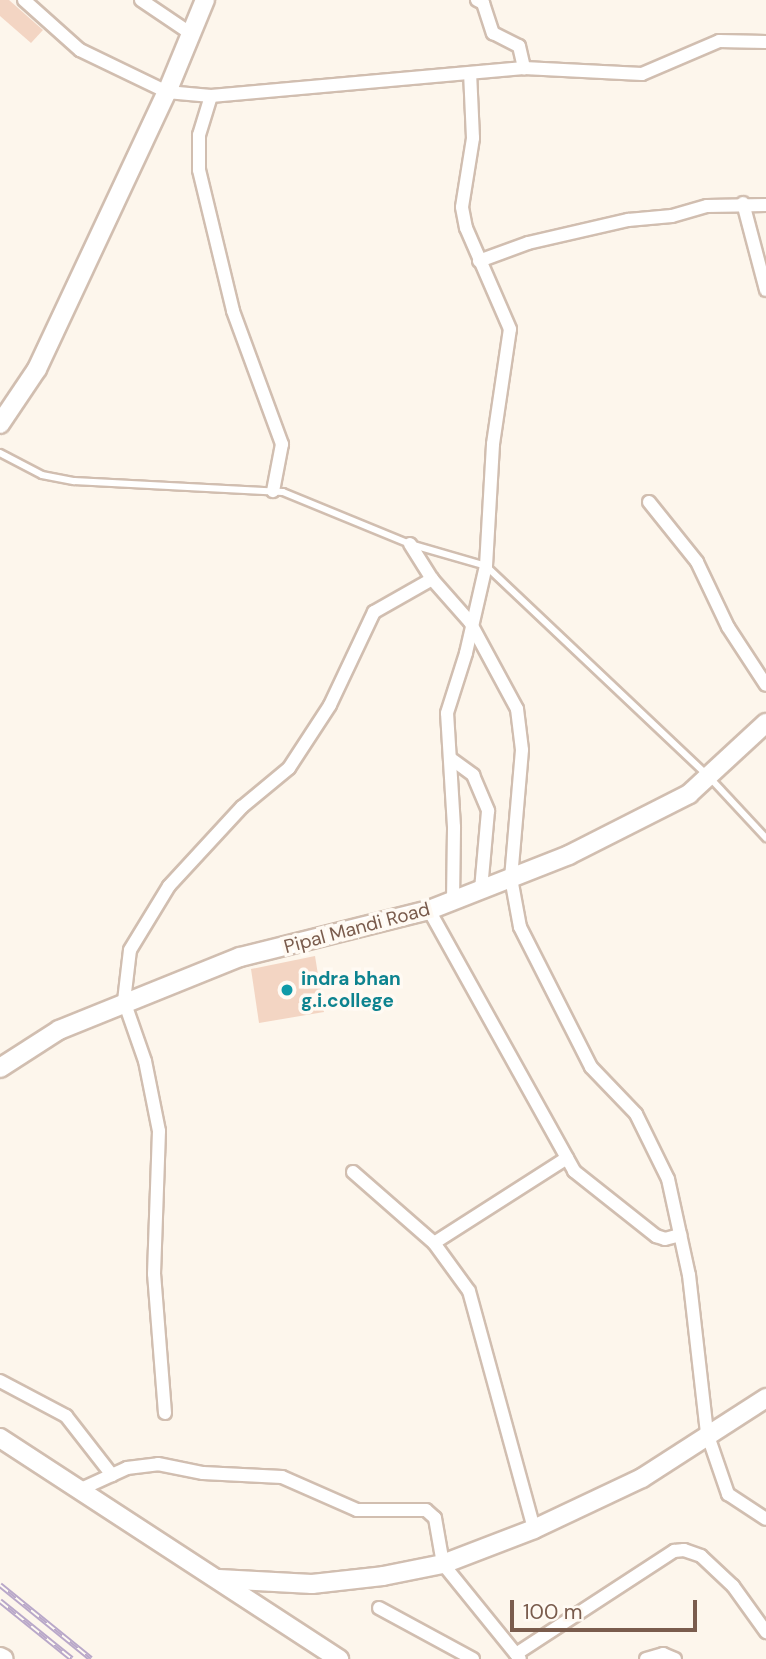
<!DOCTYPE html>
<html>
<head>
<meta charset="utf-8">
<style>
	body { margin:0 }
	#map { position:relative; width:766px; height:1659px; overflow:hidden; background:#fdf6ec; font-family:"DM Sans",sans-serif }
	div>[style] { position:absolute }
	.building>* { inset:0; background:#f3d5c3 }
	.roads { filter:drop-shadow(2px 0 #d1beb0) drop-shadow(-2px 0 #d1beb0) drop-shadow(0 2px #d1beb0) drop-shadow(0 -2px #d1beb0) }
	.lane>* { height:6px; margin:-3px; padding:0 3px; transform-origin:3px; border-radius:3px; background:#fff }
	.street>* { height:12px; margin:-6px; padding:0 6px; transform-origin:6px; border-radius:6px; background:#fff }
	.secondary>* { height:18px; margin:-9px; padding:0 9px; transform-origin:9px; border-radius:9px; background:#fff }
	.rail>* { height:6px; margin-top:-3px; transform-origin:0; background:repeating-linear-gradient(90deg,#fffaf3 0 10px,#b9a8c9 0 20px); box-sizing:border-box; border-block:2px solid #b9a8c9 }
	.dots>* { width:19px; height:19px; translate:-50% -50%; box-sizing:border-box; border:4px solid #fffaf3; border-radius:50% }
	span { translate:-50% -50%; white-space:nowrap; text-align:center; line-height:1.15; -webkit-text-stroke:7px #fffaf3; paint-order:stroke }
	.street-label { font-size:19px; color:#7a5c4d }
	.culture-label { font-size:19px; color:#0d838f; font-weight:700 }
	.left { translate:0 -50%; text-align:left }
	.scale { position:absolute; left:510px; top:1600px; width:187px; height:32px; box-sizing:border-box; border:4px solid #7a5c4d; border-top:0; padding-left:9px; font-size:21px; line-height:24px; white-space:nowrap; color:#7a5c4d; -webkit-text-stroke:5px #fffaf3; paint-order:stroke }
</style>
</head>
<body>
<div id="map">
	<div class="building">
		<div style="clip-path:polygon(0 0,9px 0,43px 30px,31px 43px,0 16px)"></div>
		<div style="clip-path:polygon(315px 956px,324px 1012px,259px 1023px,251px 969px)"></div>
	</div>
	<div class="roads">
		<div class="lane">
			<div style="left:0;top:453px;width:47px;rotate:27.6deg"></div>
			<div style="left:42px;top:475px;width:33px;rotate:11deg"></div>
			<div style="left:74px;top:481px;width:209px;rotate:3deg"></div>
			<div style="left:283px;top:492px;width:137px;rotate:22.3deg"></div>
			<div style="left:410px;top:544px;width:79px;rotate:16.1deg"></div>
			<div style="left:486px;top:566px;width:310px;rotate:43.4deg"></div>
			<div style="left:711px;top:779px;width:81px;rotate:47deg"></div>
		</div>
		<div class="street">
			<div style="left:24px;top:0;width:75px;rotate:41.8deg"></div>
			<div style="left:80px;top:50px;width:97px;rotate:25.8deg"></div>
			<div style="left:167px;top:92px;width:44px;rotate:5.2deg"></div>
			<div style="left:211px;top:96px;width:314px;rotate:-5.1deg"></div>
			<div style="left:524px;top:68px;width:118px;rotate:2.9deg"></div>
			<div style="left:642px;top:74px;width:84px;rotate:-23.2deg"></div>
			<div style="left:719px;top:41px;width:47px;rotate:1.2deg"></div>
			<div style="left:141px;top:0;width:59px;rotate:34deg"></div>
			<div style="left:477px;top:0;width:7px;rotate:27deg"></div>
			<div style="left:483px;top:3px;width:32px;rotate:72deg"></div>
			<div style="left:493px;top:33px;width:29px;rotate:27deg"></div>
			<div style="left:519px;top:46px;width:23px;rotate:77deg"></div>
			<div style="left:211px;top:96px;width:41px;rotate:107.1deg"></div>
			<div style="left:199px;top:135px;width:35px;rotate:90deg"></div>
			<div style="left:199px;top:170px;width:145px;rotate:76.4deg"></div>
			<div style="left:233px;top:311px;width:142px;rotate:69.8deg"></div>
			<div style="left:282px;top:444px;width:48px;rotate:100.8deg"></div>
			<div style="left:743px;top:203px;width:90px;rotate:75.2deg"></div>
			<div style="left:479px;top:261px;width:52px;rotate:-20.2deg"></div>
			<div style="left:528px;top:243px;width:103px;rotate:-13deg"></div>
			<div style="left:628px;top:220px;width:44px;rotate:-5.2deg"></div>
			<div style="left:672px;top:216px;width:36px;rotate:-16deg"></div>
			<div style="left:707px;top:206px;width:59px;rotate:-1deg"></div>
			<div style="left:649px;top:502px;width:77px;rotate:51.3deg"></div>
			<div style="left:697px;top:562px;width:72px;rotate:64.5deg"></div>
			<div style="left:728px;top:627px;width:69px;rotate:56.8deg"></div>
			<div style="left:410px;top:544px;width:41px;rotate:57.8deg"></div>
			<div style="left:432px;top:579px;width:57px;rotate:48.5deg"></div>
			<div style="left:470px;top:622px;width:99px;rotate:61.6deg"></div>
			<div style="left:517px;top:709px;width:41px;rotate:83deg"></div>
			<div style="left:522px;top:750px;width:128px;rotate:94.9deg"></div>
			<div style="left:511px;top:878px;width:50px;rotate:79.6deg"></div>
			<div style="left:520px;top:927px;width:157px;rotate:63.1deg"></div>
			<div style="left:591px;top:1067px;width:65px;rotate:46.2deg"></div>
			<div style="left:636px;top:1114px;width:72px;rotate:63.8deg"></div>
			<div style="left:668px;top:1179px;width:98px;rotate:77.7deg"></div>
			<div style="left:689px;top:1275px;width:159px;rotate:83.5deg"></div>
			<div style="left:707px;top:1433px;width:65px;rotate:71deg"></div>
			<div style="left:728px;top:1494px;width:45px;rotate:33.3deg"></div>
			<div style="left:450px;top:758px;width:29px;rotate:36deg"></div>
			<div style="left:473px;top:775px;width:39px;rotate:67deg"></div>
			<div style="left:488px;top:811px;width:78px;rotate:95.1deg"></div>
			<div style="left:453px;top:901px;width:74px;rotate:-89.2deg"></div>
			<div style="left:454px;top:827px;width:114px;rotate:-93.5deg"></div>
			<div style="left:447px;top:713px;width:63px;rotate:-72.4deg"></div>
			<div style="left:466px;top:653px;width:89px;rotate:-77.1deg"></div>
			<div style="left:486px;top:566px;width:122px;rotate:-86.7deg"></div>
			<div style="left:493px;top:444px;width:116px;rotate:-81.6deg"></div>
			<div style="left:510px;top:329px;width:110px;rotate:-113.5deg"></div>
			<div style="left:466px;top:228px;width:21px;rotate:-101deg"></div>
			<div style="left:462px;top:207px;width:70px;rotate:-80.9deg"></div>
			<div style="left:473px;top:138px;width:65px;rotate:-92.6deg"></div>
			<div style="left:429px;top:910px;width:299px;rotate:60.9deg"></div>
			<div style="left:574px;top:1171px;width:105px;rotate:38.4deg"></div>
			<div style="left:656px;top:1236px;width:9px;rotate:18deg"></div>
			<div style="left:665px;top:1239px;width:16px;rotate:-15deg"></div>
			<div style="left:353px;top:1172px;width:108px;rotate:41.2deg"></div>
			<div style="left:434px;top:1243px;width:59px;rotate:53.9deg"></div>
			<div style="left:469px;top:1291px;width:247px;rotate:74.7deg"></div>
			<div style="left:434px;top:1243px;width:158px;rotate:-32.6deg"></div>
			<div style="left:0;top:1381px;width:75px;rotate:27.9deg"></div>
			<div style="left:66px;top:1416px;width:75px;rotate:52.1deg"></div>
			<div style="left:165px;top:1413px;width:139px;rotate:-94.5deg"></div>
			<div style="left:154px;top:1274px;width:143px;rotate:-88deg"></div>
			<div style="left:159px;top:1131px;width:71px;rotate:-101.3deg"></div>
			<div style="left:145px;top:1061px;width:64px;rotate:-109.3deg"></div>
			<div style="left:124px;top:1001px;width:51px;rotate:-83.3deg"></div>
			<div style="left:130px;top:950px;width:75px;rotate:-58.6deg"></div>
			<div style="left:169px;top:886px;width:108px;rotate:-47.3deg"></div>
			<div style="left:242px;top:807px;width:61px;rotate:-39.7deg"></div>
			<div style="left:289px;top:768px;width:75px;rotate:-56.9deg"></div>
			<div style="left:330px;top:705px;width:103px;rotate:-64.7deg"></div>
			<div style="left:374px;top:612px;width:67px;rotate:-29.6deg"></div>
			<div style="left:79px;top:1490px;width:53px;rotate:-24.6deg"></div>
			<div style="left:127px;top:1468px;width:31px;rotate:-7deg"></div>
			<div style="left:158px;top:1464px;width:46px;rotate:11.3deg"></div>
			<div style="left:203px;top:1473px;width:79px;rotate:2.9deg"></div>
			<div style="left:282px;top:1477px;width:82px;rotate:23.7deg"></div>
			<div style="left:357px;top:1510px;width:69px"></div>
			<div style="left:426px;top:1510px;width:12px;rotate:42deg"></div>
			<div style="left:435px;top:1518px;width:47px;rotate:80.1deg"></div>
			<div style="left:443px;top:1564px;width:122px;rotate:51deg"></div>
			<div style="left:379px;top:1608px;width:107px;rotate:28.5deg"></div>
			<div style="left:516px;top:1654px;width:189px;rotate:-33.1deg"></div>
			<div style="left:674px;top:1551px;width:10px;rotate:-6deg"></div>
			<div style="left:684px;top:1550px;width:18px;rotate:19deg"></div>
			<div style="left:701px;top:1556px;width:44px;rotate:43.2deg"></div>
			<div style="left:733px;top:1586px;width:57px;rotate:54.3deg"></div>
			<div style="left:646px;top:1659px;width:18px;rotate:-16deg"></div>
			<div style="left:663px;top:1654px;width:13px;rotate:23deg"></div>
		</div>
		<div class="secondary">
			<div style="left:0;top:424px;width:66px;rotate:-56.1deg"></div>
			<div style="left:37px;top:369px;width:306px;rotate:-64.9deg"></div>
			<div style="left:167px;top:92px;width:100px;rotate:-67.6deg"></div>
			<div style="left:0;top:1068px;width:70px;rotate:-32.8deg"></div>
			<div style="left:59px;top:1030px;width:195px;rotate:-22deg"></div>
			<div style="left:240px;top:957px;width:195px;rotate:-14deg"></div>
			<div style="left:429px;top:910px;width:150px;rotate:-21.4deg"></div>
			<div style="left:569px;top:855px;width:135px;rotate:-26.9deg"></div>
			<div style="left:689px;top:794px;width:105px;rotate:-42.7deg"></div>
			<div style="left:0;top:1438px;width:405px;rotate:33.1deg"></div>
			<div style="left:219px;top:1579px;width:93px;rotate:3.1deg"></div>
			<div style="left:312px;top:1584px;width:71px;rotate:-6.4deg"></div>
			<div style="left:383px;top:1576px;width:61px;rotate:-11.3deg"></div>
			<div style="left:443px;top:1564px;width:97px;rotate:-21deg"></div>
			<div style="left:534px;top:1529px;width:119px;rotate:-25.3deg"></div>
			<div style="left:642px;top:1478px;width:148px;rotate:-32.8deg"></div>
			<div style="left:0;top:1657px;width:4px;rotate:27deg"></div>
		</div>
	</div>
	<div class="rail">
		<div style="left:0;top:1585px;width:117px;rotate:39.1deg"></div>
		<div style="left:0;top:1601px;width:92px;rotate:38.9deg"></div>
	</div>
	<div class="dots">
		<div style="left:287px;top:990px;background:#0f9aa8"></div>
	</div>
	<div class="street-label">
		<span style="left:357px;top:928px;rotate:-15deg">Pipal Mandi Road</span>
	</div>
	<div class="culture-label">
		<span class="left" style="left:301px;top:990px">indra bhan<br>g.i.college</span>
	</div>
	<div class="scale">100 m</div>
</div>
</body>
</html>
